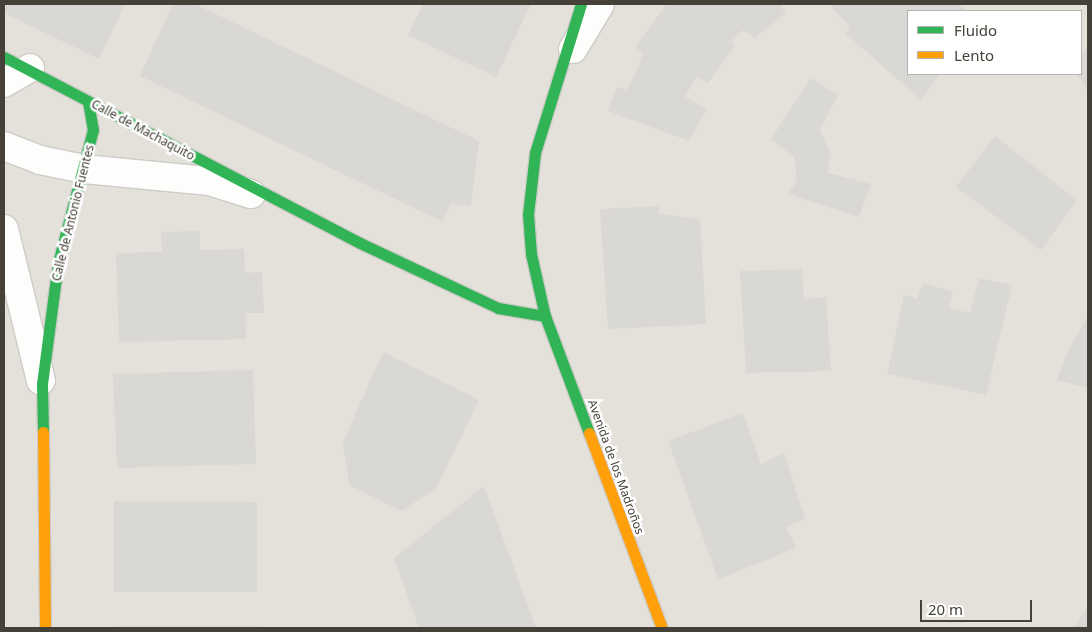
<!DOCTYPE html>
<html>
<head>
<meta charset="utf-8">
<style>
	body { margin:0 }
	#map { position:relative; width:1092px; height:632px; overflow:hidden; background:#f1efeb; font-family:"Noto Sans",sans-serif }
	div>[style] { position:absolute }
	.residential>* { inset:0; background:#e4e1da }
	.building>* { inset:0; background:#dad8d4 }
	.roads { filter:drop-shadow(1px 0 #cdcbc7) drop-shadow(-1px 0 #cdcbc7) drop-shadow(0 1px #cdcbc7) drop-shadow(0 -1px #cdcbc7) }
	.street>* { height:28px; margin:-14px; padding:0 14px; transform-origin:14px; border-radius:14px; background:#fdfdfc }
	.fast>* { height:11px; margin:-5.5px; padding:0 5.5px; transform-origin:5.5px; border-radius:5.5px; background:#30b455 }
	.slow>* { height:11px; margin:-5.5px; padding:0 5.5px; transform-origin:5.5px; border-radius:5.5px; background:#ff9f0a }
	span { translate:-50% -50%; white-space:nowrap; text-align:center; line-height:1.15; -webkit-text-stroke:5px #fff; paint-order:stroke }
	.street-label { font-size:12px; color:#454038 }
	.frame { position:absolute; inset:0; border:5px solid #454038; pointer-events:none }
	.legend { position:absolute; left:907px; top:10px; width:175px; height:65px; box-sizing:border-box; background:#fff; border:1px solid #b5b3af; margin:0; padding:6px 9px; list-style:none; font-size:15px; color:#454038 }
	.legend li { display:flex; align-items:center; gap:10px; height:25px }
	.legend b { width:25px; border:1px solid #b5b3af }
	.scale { position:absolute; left:920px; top:600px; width:112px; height:22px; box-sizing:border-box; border:2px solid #454038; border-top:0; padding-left:6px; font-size:15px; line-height:18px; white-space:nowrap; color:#454038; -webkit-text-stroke:4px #fff; paint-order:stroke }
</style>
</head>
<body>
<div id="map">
	<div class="residential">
		<div style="clip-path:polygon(evenodd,4px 4px,1088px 4px,1088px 628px,4px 628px,4px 4px,908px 11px,1081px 11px,1081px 74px,908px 74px,908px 11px)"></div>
	</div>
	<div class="building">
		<div style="clip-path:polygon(4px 4px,125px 4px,99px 59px,4px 13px)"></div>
		<div style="clip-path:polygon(173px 4px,195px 4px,479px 141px,471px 206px,450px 204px,443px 222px,140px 76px)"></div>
		<div style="clip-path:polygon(423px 4px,531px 4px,496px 77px,408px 35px)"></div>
		<div style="clip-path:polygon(667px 4px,784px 4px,781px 7px,786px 13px,755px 38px,743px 30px,731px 42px,735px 46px,708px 83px,696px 77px,685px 97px,707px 109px,689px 141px,608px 111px,617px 87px,626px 90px,636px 73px,643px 53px,635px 47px)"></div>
		<div style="clip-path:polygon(834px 4px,958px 4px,967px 11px,908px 11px,908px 74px,940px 74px,921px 100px,845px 33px,850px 27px,831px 7px)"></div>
		<div style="clip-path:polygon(1088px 48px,1088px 91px,1077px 74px,1081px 74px,1081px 54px)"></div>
		<div style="clip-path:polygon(811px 78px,838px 95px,820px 130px,830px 153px,828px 173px,871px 184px,859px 217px,788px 194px,797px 180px,794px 157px,771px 139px)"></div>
		<div style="clip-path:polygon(995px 136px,1077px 200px,1041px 250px,956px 187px)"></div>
		<div style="clip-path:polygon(658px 206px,659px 214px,700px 219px,706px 324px,608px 329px,600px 209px)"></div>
		<div style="clip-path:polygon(200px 231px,200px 250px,244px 249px,245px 273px,262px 272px,264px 313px,245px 313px,246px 339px,119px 342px,116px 253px,162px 252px,161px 232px)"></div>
		<div style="clip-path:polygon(802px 269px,804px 299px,826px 297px,831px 371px,746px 373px,740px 271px)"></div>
		<div style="clip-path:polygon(979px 278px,1012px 285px,986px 395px,887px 374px,904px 295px,917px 299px,923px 283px,953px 292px,949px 308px,970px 313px)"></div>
		<div style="clip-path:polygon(1088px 315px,1088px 388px,1057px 380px,1066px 355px)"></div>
		<div style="clip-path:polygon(383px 352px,479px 400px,436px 488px,402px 511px,349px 485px,343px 442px)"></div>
		<div style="clip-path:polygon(253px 370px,256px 464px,117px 468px,113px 374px)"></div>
		<div style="clip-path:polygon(743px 413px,761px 464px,784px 453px,805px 519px,786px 527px,796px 548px,718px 579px,668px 441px)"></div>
		<div style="clip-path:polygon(484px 486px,536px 628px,419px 628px,394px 558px)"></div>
		<div style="clip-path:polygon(114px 501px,257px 502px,257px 592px,114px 592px)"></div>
		<div style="clip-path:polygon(1088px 607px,1088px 628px,1073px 628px)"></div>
		<div style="clip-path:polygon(118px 626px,260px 626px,260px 628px,118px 628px)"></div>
	</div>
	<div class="roads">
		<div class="street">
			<div style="left:573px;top:49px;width:52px;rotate:-59deg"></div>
			<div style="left:4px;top:83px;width:30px;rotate:-30deg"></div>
			<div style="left:4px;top:146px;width:39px;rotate:21deg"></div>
			<div style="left:40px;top:160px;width:45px;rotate:11.6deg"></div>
			<div style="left:84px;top:169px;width:126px;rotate:5.5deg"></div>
			<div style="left:209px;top:181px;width:44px;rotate:17.2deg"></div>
			<div style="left:4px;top:229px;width:156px;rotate:76.3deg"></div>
		</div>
		<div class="fast">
			<div style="left:581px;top:4px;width:156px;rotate:107.2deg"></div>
			<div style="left:535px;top:153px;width:61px;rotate:96.5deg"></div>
			<div style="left:528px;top:214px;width:40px;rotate:85.7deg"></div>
			<div style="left:531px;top:254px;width:64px;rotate:77.3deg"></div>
			<div style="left:545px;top:316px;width:125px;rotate:69.4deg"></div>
			<div style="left:4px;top:57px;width:402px;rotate:27.6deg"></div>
			<div style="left:360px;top:243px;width:153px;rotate:25.2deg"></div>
			<div style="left:498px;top:308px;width:48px;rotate:9.7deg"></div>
			<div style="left:43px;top:432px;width:48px;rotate:-91.2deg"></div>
			<div style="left:42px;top:384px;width:122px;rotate:-82.5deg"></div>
			<div style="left:58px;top:263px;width:138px;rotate:-75.3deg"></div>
			<div style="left:93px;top:130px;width:29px;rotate:-100deg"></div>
		</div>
		<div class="slow">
			<div style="left:43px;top:432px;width:196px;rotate:89.4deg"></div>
			<div style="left:589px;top:433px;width:208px;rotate:69.5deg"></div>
		</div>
	</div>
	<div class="street-label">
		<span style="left:143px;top:130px;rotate:28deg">Calle de Machaquito</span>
		<span style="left:73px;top:213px;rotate:-76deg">Calle de Antonio Fuentes</span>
		<span style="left:616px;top:467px;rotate:70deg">Avenida de los Madroños</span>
	</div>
	<div class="frame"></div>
	<ul class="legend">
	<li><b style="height:6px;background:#30b455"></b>Fluido</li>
	<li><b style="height:6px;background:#ff9f0a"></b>Lento</li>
	</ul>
	<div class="scale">20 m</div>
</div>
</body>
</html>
